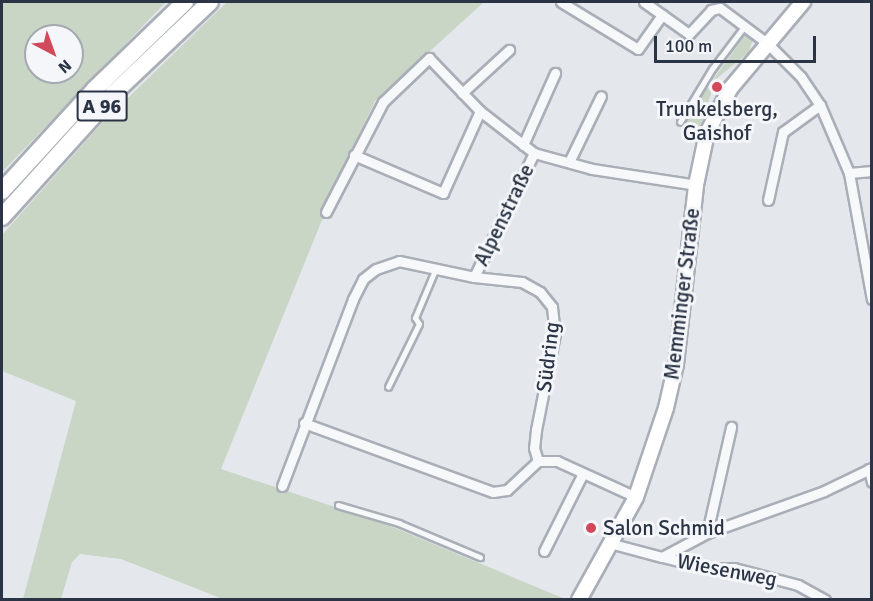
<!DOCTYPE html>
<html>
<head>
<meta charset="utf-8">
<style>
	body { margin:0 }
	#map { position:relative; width:873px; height:601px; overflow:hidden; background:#e4e7ec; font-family:Signika,sans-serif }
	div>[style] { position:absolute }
	.green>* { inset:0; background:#c9d6c5 }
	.roads { filter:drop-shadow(2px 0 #a9aeb7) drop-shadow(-2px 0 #a9aeb7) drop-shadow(0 2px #a9aeb7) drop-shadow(0 -2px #a9aeb7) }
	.lane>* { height:4.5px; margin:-2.25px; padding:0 2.25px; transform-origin:2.25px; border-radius:2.25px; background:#f7f8fa }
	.street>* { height:9px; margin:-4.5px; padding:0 4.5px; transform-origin:4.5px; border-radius:4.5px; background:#f7f8fa }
	.secondary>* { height:14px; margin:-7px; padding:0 7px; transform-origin:7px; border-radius:7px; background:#fff }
	.highway>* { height:16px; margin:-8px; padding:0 8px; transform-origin:8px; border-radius:8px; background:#fff }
	.dots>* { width:16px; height:16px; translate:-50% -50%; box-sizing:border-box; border:3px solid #f4f6f9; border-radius:50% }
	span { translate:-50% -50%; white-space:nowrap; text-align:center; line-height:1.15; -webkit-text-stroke:6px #f4f6f9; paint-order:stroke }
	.shield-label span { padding:2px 4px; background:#f4f6f9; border:2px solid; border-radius:4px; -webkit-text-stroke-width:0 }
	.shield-label { font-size:20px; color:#2b3445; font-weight:700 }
	.poi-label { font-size:21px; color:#2b3445 }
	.left { translate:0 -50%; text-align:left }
	.street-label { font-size:21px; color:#2b3445 }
	.frame { position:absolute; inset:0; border:3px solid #2b3445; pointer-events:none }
	.north { position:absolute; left:24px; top:24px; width:60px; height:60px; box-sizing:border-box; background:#f4f6f9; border:2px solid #a4a8b1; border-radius:50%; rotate:139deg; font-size:16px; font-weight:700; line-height:24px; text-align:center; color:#2b3445 }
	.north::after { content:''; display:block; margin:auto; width:21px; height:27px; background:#d1495b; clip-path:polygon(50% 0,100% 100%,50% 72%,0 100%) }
	.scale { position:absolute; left:654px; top:36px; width:162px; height:27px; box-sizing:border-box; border:3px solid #2b3445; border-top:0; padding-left:8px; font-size:18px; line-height:21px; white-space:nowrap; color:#2b3445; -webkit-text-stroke:4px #f4f6f9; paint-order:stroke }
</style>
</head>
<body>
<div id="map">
	<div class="green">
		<div style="clip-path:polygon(evenodd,2px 2px,166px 2px,2px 172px,2px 2px,36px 36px,72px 36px,72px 72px,36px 72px,36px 36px)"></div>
		<div style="clip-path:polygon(227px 2px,484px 2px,375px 101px,323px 210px,324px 215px,221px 469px,383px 523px,565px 599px,223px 599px,121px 559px,80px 554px,72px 562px,61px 599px,23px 599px,76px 401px,2px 371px,2px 235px,101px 124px)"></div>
		<div style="clip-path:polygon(746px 34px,753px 40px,748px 53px,710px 84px)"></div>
		<div style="clip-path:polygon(706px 87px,712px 91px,699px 128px,685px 122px)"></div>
	</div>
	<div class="roads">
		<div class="lane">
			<div style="left:680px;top:122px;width:62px;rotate:-58.9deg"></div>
			<div style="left:712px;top:69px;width:53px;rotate:-52.7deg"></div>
			<div style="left:388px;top:387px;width:70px;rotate:-63.8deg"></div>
			<div style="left:419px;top:324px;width:7px;rotate:-124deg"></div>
			<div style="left:415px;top:318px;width:54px;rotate:-67.2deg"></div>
			<div style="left:338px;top:505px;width:64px;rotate:16.4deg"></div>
			<div style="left:399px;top:523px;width:88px;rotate:22.8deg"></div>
		</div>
		<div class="street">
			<div style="left:561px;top:2px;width:90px;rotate:31.4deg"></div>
			<div style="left:638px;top:49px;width:42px;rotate:-54.8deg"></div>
			<div style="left:644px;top:2px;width:55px;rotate:35.4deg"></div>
			<div style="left:689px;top:34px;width:33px;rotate:-47deg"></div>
			<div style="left:711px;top:10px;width:9px;rotate:-13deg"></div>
			<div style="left:720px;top:8px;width:59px;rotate:36.7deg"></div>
			<div style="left:767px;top:43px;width:48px;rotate:45deg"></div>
			<div style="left:801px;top:77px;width:34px;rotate:56deg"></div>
			<div style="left:820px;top:105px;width:74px;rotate:66.9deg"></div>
			<div style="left:849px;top:173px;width:128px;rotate:79.7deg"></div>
			<div style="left:462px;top:93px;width:64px;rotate:-42.5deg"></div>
			<div style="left:523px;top:145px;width:79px;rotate:-66deg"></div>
			<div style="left:354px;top:155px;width:97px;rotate:23.1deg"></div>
			<div style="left:443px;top:193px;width:90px;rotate:-65.7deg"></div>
			<div style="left:569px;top:162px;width:73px;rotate:-64.1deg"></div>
			<div style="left:849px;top:173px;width:23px;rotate:-5deg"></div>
			<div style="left:768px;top:200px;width:70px;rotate:-77.6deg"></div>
			<div style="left:783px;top:132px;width:46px;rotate:-36.1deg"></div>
			<div style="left:326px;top:212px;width:124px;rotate:-62.6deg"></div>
			<div style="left:383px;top:102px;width:64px;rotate:-43.7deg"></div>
			<div style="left:429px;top:58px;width:74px;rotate:46.1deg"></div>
			<div style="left:480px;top:111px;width:68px;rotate:37.9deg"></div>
			<div style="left:534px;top:153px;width:60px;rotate:15.4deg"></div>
			<div style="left:592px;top:169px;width:105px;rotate:8.7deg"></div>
			<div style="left:474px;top:277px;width:138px;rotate:-64.2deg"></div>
			<div style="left:304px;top:423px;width:201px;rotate:20.1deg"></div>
			<div style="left:493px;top:492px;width:14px;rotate:-8deg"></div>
			<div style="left:507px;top:490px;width:42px;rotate:-43.1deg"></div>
			<div style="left:869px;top:469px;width:13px;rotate:77deg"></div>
			<div style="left:282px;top:486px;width:200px;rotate:-69.2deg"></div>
			<div style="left:353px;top:299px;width:22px;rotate:-63deg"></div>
			<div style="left:363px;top:279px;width:16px;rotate:-38deg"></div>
			<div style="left:376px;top:269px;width:24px;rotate:-19deg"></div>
			<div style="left:399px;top:261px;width:77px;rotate:12deg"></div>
			<div style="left:474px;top:277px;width:48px;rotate:5.9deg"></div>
			<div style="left:522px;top:282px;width:21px;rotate:29deg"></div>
			<div style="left:540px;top:292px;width:19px;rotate:51deg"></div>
			<div style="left:552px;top:307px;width:27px;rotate:84deg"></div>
			<div style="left:555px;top:334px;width:98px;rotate:101.2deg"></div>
			<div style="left:536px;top:430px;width:18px;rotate:96deg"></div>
			<div style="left:534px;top:448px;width:14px;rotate:73deg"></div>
			<div style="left:538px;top:461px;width:19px"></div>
			<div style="left:557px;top:461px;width:87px;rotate:24.5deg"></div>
			<div style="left:707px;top:533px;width:109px;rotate:-77.2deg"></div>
			<div style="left:613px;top:544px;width:51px;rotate:14.9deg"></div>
			<div style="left:662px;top:557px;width:51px;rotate:-28.1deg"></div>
			<div style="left:707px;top:533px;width:124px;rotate:-19.7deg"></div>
			<div style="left:824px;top:491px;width:53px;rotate:-25.6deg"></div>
			<div style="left:544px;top:551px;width:87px;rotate:-63.4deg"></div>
			<div style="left:662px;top:557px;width:46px;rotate:13.7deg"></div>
			<div style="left:707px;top:568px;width:27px"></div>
			<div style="left:734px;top:568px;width:66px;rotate:14.9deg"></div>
			<div style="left:798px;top:585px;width:31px;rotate:29deg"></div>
		</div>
		<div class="secondary">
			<div style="left:579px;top:600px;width:118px;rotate:-61deg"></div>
			<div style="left:636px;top:497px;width:94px;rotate:-71.4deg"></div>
			<div style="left:666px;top:408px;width:45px;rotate:-77.2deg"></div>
			<div style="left:676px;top:364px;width:180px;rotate:-83.6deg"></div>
			<div style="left:696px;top:185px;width:53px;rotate:-78.1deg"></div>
			<div style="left:707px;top:133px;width:50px;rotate:-62.4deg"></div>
			<div style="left:730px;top:89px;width:114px;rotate:-50deg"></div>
		</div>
		<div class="highway">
			<div style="left:2px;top:191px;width:138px;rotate:-47.6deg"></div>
			<div style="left:95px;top:89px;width:125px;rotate:-44deg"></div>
			<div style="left:2px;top:217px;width:167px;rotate:-47.9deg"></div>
			<div style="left:114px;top:93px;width:132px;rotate:-43.5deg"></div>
		</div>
	</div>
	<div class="dots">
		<div style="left:717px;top:87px;background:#d1495b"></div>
		<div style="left:591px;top:528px;background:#d1495b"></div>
	</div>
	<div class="shield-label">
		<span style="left:102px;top:106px">A 96</span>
	</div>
	<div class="poi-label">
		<span style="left:717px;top:121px">Trunkelsberg,<br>Gaishof</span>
		<span class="left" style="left:603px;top:528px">Salon Schmid</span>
	</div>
	<div class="street-label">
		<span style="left:504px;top:215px;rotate:-64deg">Alpenstraße</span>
		<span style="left:682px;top:294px;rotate:-83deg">Memminger Straße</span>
		<span style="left:548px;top:357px;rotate:-83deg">Südring</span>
		<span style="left:727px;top:570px;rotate:11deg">Wiesenweg</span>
	</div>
	<div class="frame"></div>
	<div class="north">N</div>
	<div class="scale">100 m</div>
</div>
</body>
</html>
